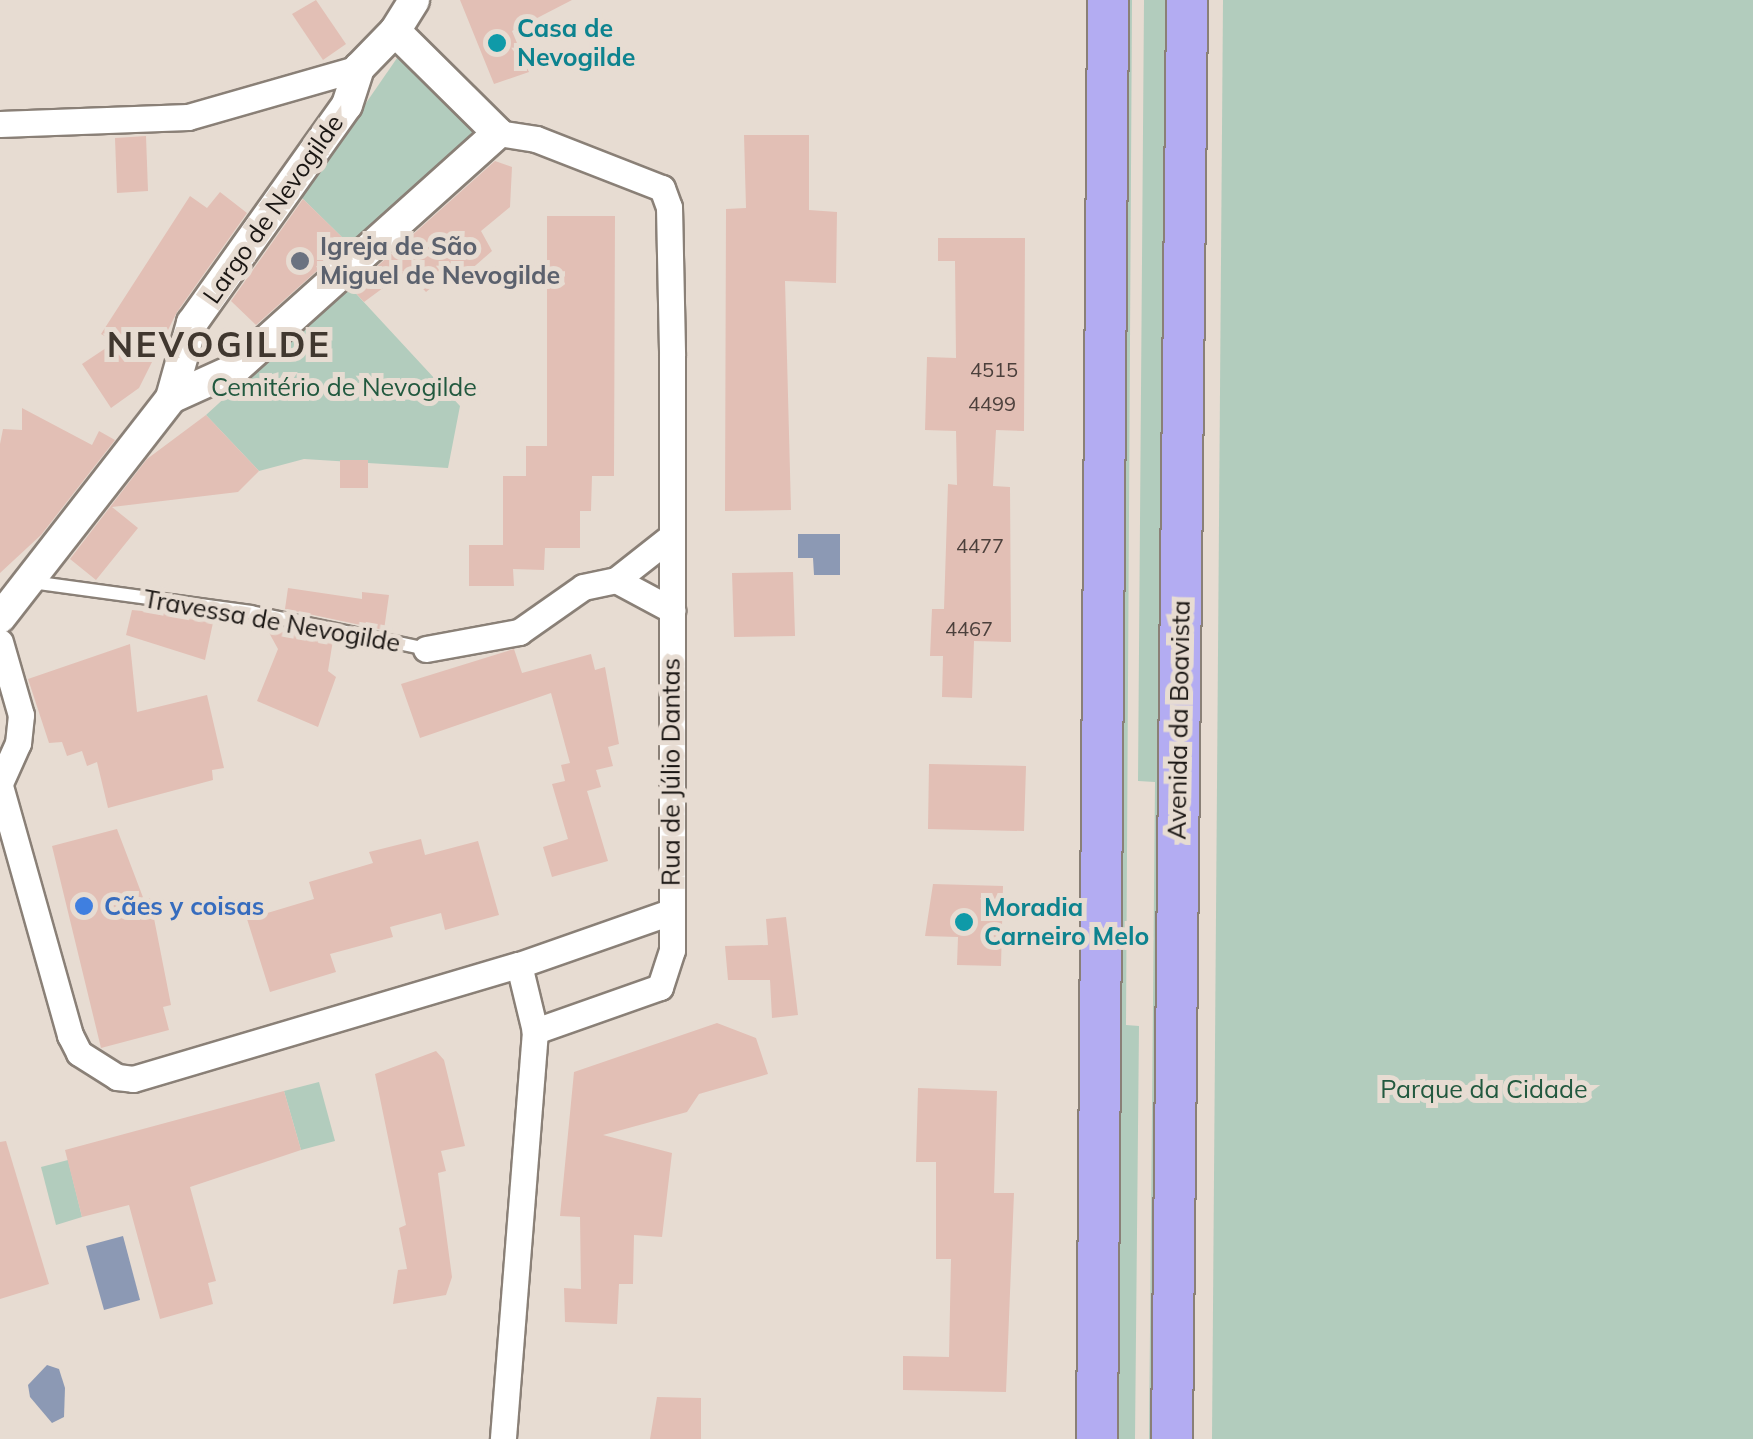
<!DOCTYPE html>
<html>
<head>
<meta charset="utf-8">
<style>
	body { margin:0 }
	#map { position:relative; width:1753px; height:1439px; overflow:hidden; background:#e7dcd2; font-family:Mulish,sans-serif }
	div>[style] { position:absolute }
	.green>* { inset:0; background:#b2ccbd }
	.water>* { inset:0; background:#8c99b4 }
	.building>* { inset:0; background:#e2bfb5 }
	.roads { filter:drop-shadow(2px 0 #8a8077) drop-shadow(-2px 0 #8a8077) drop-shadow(0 2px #8a8077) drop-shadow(0 -2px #8a8077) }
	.service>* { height:12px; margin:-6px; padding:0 6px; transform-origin:6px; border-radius:6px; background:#fff }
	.minor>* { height:25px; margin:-12.5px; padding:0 12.5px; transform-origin:12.5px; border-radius:12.5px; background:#fff }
	.tertiary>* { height:30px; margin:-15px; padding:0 15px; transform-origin:15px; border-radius:15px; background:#fff }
	.primary>* { height:40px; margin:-20px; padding:0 20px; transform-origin:20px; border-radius:20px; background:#b3acf2 }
	.dots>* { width:28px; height:28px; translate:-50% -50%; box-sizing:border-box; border:5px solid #e7dcd2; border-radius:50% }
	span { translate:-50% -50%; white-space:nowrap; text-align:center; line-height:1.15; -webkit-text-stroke:10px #e7dcd2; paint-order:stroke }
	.number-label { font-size:20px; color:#4c403c }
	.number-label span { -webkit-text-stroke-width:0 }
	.culture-label { font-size:25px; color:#0d838f; font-weight:700 }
	.left { translate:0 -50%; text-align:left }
	.street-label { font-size:25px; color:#1a1613 }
	.worship-label { font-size:25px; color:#5b616d; font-weight:700 }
	.park-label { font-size:25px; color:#22593f }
	.shop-label { font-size:25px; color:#366cbe; font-weight:700 }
	.district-label { font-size:35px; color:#40372f; font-weight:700; letter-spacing:2.5px }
</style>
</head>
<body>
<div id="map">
	<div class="green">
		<div style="clip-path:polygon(1126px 0,1132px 0,1126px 1025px,1139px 1026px,1135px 1439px,1115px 1439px)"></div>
		<div style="clip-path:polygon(1144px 0,1167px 0,1156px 1439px,1149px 1439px,1155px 782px,1138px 781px)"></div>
		<div style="clip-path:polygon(1223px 0,1753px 0,1753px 1439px,1212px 1439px)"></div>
		<div style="clip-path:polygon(404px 48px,486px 130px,354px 249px,301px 197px)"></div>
		<div style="clip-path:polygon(348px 285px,460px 406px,448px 468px,304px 459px,259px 471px,206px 415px)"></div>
		<div style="clip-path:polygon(319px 1082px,335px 1141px,301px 1150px,284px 1091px)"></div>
		<div style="clip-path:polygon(68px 1160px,82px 1217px,56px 1225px,41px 1167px)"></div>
	</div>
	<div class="water">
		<div style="clip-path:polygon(798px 534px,840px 534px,840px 575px,814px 575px,813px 558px,798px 558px)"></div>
		<div style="clip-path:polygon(123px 1236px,140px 1300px,104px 1310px,86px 1246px)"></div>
		<div style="clip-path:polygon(47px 1365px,59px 1369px,65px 1388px,64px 1417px,52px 1423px,30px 1397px,28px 1385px)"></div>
	</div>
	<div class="building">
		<div style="clip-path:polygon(316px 0,346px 44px,323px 60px,292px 14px)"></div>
		<div style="clip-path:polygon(460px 0,572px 0,512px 31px,529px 72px,494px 84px)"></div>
		<div style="clip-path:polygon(744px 135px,809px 135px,809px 210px,837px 212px,836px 283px,785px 281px,791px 510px,725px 511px,726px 209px,746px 208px)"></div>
		<div style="clip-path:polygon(146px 136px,148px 191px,117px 193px,115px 138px)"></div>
		<div style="clip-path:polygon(495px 161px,512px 167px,510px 207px,481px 231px,492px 251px,452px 286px,443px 278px,426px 292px,406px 271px,364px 302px,352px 289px)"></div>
		<div style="clip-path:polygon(220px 192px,247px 213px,177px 312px,139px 388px,111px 408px,82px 364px,115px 342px,101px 334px,190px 196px,207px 208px)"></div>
		<div style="clip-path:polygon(303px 199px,348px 243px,256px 325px,231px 301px)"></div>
		<div style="clip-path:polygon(547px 216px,615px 216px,614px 476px,592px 476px,591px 511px,580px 511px,580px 548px,545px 548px,544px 570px,513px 569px,514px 586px,469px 586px,469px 545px,503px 545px,503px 476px,526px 476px,526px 446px,547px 446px)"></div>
		<div style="clip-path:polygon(938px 238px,1025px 238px,1024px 431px,996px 430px,993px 486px,1010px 487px,1011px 642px,974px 641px,972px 698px,942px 697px,943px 656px,930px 656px,932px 609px,944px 609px,948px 484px,957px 485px,956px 431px,925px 430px,927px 357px,956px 358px,955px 261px,938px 261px)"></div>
		<div style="clip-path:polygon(22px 408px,92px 445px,99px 431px,115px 440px,41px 535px,0 573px,0 444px,3px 429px,22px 430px)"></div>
		<div style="clip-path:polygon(206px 415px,259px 471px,238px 492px,112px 507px,138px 528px,96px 580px,70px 559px,147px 459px)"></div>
		<div style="clip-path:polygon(340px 460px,368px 460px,368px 488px,340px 488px)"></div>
		<div style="clip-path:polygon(793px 572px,795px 636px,734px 637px,732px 573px)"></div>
		<div style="clip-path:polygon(288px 588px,362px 599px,362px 592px,389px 595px,384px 630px,285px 609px)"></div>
		<div style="clip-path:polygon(132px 610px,214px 618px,205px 660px,126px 635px)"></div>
		<div style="clip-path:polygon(267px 629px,333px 640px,328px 671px,336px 677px,318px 727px,257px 701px,278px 649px)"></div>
		<div style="clip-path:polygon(130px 644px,137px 712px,207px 695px,224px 768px,212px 770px,213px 780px,108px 808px,97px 762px,87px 766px,82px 751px,67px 756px,62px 742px,49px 743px,28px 679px)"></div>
		<div style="clip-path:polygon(514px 649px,522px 673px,591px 654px,595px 670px,605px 667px,619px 744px,608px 747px,613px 766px,596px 770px,601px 787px,587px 791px,608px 861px,552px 877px,543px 847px,568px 839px,552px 784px,565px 781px,561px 765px,570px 763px,551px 693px,420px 738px,401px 684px)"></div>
		<div style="clip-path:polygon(929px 764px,1026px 766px,1024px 831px,928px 829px)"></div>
		<div style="clip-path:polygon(117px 829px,144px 900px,150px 898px,171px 1005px,163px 1007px,169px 1030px,101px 1048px,52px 846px)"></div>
		<div style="clip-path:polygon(421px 839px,425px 855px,478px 841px,499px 915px,445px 930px,441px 913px,390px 927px,393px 937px,330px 954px,336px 972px,270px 992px,247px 919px,314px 899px,309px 882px,373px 863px,369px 852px)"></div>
		<div style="clip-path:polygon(933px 884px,1003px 886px,1001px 966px,957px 965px,958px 937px,925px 936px)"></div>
		<div style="clip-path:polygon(786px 917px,798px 1015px,772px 1018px,770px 980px,728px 980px,725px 946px,768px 945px,766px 919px)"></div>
		<div style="clip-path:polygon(717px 1023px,756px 1038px,768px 1074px,699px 1094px,687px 1112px,603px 1135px,672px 1153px,662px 1237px,634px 1235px,633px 1284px,619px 1284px,617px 1324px,565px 1322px,564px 1288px,581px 1289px,580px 1217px,560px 1216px,574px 1072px)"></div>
		<div style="clip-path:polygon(436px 1051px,444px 1060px,465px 1146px,441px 1151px,446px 1171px,438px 1173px,452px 1277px,446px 1295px,393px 1304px,398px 1270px,407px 1269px,399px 1228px,406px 1225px,375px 1074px)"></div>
		<div style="clip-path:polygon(918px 1088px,997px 1091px,994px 1193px,1014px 1193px,1006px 1392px,903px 1390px,903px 1356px,949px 1357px,951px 1259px,936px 1259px,936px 1162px,916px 1162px)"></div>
		<div style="clip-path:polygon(284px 1091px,301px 1150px,190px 1187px,216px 1281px,208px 1283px,213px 1304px,160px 1319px,129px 1205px,82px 1217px,65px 1150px)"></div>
		<div style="clip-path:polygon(6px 1141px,49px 1284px,0 1299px,0 1142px)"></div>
		<div style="clip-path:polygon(657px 1397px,701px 1398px,701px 1439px,650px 1439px)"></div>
	</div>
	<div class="roads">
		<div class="service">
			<div style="left:32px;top:582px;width:221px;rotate:7.8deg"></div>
			<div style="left:251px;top:612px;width:179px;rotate:11.9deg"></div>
		</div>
		<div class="minor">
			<div style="left:0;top:124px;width:188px;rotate:-2.1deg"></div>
			<div style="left:188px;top:117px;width:178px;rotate:-16deg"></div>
			<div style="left:498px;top:133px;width:38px;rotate:9deg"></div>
			<div style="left:536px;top:139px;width:135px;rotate:21.3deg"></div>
			<div style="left:662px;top:188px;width:20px;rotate:70deg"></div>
			<div style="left:669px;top:207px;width:148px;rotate:88.8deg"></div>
			<div style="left:672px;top:355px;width:595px;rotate:90deg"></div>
			<div style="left:672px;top:950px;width:39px;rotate:108deg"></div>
			<div style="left:660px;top:987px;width:133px;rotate:160.6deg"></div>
			<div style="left:535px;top:1031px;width:409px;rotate:94.5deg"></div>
			<div style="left:616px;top:580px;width:64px;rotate:28.2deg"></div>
			<div style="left:0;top:642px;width:76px;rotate:74deg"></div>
			<div style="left:21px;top:715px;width:28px;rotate:96deg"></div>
			<div style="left:18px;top:743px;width:44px;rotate:114.2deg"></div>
			<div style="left:426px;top:649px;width:95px;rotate:-10.4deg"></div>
			<div style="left:519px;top:632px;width:78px;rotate:-35.1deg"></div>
			<div style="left:583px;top:587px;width:34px;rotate:-12deg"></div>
			<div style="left:616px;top:580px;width:71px;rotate:-38.2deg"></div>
			<div style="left:0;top:786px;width:259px;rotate:74.3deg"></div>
			<div style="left:70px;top:1035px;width:20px;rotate:63deg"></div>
			<div style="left:79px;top:1053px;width:45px;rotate:32.3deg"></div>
			<div style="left:117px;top:1077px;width:16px;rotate:7deg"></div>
			<div style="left:133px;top:1079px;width:402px;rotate:-16.5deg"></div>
			<div style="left:519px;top:965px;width:160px;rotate:-19.3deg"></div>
			<div style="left:519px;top:965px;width:68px;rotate:76.4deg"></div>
		</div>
		<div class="tertiary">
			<div style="left:395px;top:31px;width:36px;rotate:-58deg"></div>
			<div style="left:0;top:618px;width:279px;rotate:-52.1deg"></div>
			<div style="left:171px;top:398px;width:78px;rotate:-74.4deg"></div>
			<div style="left:192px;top:323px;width:267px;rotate:-54.6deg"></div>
			<div style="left:347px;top:105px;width:39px;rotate:-72deg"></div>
			<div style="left:359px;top:68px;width:52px;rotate:-45.8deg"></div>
			<div style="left:395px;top:31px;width:145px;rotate:44.7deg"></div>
			<div style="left:498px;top:133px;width:353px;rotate:138.1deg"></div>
			<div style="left:235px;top:369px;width:70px;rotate:155.6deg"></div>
		</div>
		<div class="primary">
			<div style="left:1097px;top:1439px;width:1439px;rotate:-89.56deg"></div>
			<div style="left:1172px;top:1439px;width:1439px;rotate:-89.4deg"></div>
		</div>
	</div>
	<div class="dots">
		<div style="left:497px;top:43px;background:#0f9aa8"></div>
		<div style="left:300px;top:261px;background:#6b7280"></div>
		<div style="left:84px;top:906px;background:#3f7fe0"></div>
		<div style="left:964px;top:922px;background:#0f9aa8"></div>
	</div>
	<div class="number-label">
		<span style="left:994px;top:369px">4515</span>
		<span style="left:992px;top:403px">4499</span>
		<span style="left:980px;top:545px">4477</span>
		<span style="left:969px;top:628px">4467</span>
	</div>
	<div class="culture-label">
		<span class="left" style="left:517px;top:43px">Casa de<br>Nevogilde</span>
		<span class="left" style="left:984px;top:922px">Moradia<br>Carneiro Melo</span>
	</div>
	<div class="street-label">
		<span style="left:273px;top:209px;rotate:-55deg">Largo de Nevogilde</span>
		<span style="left:272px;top:621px;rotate:10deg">Travessa de Nevogilde</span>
		<span style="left:1179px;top:720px;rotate:-89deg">Avenida da Boavista</span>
		<span style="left:671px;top:772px;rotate:-90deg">Rua de Júlio Dantas</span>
	</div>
	<div class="worship-label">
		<span class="left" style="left:320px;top:261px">Igreja de São<br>Miguel de Nevogilde</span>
	</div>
	<div class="park-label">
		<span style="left:344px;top:387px">Cemitério de Nevogilde</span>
		<span style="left:1484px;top:1089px">Parque da Cidade</span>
	</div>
	<div class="shop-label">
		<span class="left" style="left:104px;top:906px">Cães y coisas</span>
	</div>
	<div class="district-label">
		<span style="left:219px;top:344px">NEVOGILDE</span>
	</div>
</div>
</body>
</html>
